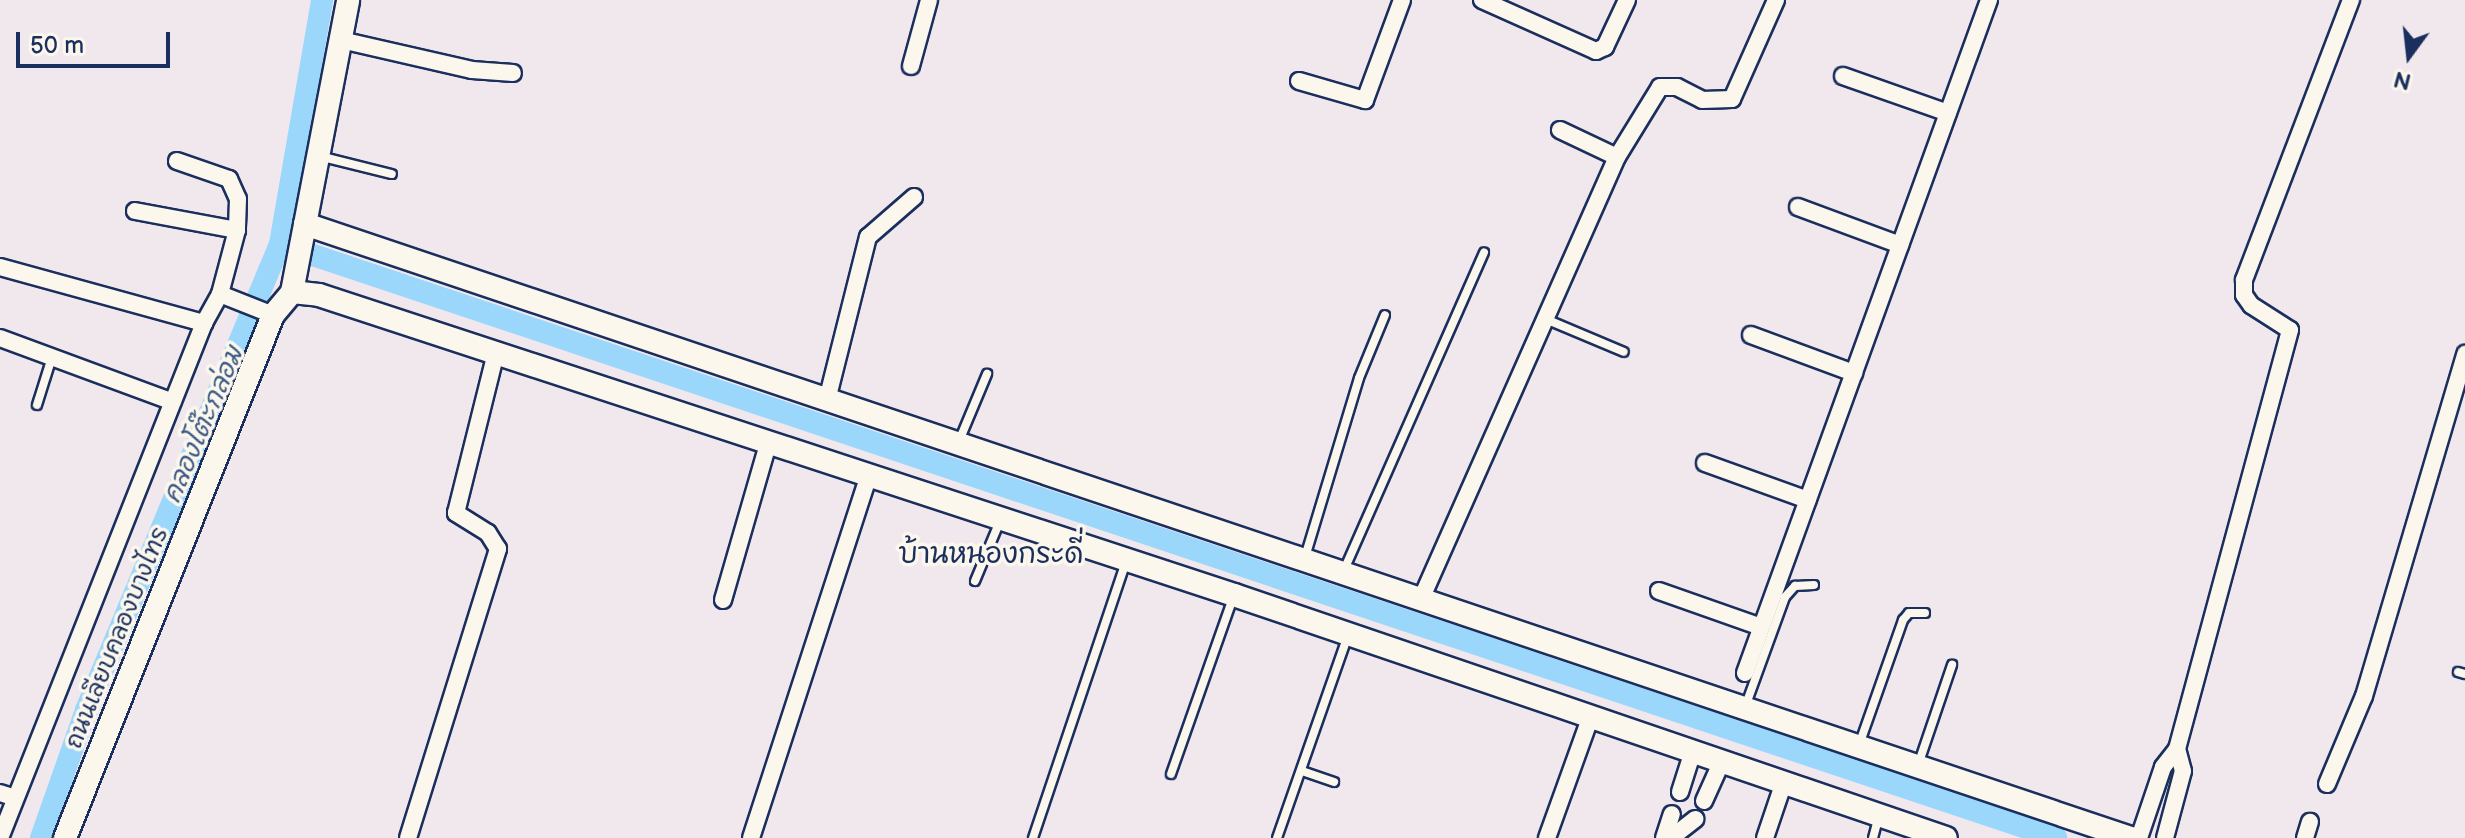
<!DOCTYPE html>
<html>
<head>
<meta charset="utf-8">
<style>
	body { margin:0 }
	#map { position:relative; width:2465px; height:838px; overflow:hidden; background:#f1e8ee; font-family:"Balsamiq Sans","Playpen Sans Thai",sans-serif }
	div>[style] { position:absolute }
	.canal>* { height:22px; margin:-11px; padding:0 11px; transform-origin:11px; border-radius:11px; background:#9ad7fb }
	.roads { filter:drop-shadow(2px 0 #1b2f5e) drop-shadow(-2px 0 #1b2f5e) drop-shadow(0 2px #1b2f5e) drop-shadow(0 -2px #1b2f5e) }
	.lane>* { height:8px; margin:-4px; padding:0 4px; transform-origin:4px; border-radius:4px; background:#fbf7ec }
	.street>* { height:16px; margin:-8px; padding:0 8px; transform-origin:8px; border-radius:8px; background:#fbf7ec }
	.secondary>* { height:22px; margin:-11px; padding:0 11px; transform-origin:11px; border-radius:11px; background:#fbf7ec }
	span { translate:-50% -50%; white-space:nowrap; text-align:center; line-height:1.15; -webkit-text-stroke:7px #fbf7ec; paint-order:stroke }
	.street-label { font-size:24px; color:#1b2f5e }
	.water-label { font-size:26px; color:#3b5985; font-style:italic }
	.quarter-label { font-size:28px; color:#1b2f5e }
	.north { position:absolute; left:2369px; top:16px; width:80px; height:80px; -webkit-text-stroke:6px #fbf7ec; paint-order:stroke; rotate:195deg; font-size:22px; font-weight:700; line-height:32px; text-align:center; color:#1b2f5e }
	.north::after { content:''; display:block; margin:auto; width:28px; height:36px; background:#1b2f5e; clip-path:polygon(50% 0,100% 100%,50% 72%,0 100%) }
	.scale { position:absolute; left:16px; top:32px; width:154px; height:36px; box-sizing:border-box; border:4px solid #1b2f5e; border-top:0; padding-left:10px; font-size:24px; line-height:28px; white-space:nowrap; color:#1b2f5e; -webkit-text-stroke:6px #fbf7ec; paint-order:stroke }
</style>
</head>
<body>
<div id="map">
	<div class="canal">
		<div style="left:280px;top:244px;width:1873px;rotate:18.49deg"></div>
		<div style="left:41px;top:838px;width:136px;rotate:-70.6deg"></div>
		<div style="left:86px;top:710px;width:505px;rotate:-67.4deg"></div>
		<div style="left:280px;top:244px;width:248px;rotate:-80.2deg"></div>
	</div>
	<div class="roads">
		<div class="lane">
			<div style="left:319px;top:156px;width:75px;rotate:13.9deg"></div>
			<div style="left:1548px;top:320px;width:82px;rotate:22.8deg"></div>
			<div style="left:37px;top:405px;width:50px;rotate:-72.6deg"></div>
			<div style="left:959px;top:441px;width:73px;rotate:-67.3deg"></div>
			<div style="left:1305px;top:557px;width:187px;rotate:-73.2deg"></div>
			<div style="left:1359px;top:378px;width:68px;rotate:-67.6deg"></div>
			<div style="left:1344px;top:570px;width:347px;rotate:-66.2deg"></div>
			<div style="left:975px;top:581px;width:65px;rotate:-67.4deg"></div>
			<div style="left:2458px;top:672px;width:7px;rotate:16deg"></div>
			<div style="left:1745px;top:707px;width:117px;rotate:-70deg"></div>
			<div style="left:1785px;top:597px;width:15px;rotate:-48deg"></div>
			<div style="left:1795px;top:586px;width:19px;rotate:-3deg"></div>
			<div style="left:1859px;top:745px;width:133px;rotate:-70.6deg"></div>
			<div style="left:1903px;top:620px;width:9px;rotate:-49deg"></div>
			<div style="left:1909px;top:613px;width:16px"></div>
			<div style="left:1918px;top:765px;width:106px;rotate:-71.2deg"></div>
			<div style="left:1302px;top:771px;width:34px;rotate:19deg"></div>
			<div style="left:1171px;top:774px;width:190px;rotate:-70.6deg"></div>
			<div style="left:1033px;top:838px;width:292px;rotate:-71.4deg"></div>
			<div style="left:1277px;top:838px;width:215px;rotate:-70.7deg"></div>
			<div style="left:1873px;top:838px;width:23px;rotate:-75deg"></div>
		</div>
		<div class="street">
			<div style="left:1482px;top:0;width:125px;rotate:24.1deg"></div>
			<div style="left:1596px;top:51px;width:10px;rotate:-24deg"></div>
			<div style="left:1605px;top:47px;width:52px;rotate:-64.9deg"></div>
			<div style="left:341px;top:40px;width:134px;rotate:12.9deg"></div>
			<div style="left:472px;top:70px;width:41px;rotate:4.2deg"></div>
			<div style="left:911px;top:66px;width:68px;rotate:-74.7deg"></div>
			<div style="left:1843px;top:76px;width:111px;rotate:19.4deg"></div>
			<div style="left:1299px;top:81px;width:69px;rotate:16.1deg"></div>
			<div style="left:1365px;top:100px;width:107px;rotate:-69.7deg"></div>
			<div style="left:1560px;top:130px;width:63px;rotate:25.3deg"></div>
			<div style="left:177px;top:161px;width:55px;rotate:19.1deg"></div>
			<div style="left:229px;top:179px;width:22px;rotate:66deg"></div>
			<div style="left:238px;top:199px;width:31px;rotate:92deg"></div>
			<div style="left:1798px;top:207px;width:109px;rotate:20.4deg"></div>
			<div style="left:135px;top:211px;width:104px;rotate:10.6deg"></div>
			<div style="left:237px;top:230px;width:66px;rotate:104.9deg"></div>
			<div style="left:0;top:267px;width:212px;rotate:15.4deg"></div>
			<div style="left:1751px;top:335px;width:110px;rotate:20.3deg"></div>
			<div style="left:0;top:338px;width:184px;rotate:20.3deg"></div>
			<div style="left:828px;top:396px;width:164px;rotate:-75.9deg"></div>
			<div style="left:868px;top:237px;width:61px;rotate:-41deg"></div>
			<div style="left:1705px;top:463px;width:109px;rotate:19.8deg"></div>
			<div style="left:1659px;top:591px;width:108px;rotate:19.4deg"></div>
			<div style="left:1422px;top:597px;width:481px;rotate:-66.1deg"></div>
			<div style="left:1617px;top:157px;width:82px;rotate:-58.4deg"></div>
			<div style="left:1660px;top:87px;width:17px"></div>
			<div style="left:1677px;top:87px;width:28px;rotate:27deg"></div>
			<div style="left:1702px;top:100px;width:30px;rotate:-2deg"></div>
			<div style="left:1732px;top:99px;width:108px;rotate:-66deg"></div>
			<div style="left:723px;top:600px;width:162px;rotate:-73.9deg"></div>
			<div style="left:1745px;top:673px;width:716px;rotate:-70.07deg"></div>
			<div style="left:2327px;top:784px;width:95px;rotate:-67.2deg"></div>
			<div style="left:2364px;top:696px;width:357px;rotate:-73.5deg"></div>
			<div style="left:1680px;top:792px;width:43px;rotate:-72.4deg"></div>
			<div style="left:0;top:793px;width:16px;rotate:18deg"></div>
			<div style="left:1704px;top:801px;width:44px;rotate:-65.8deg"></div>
			<div style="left:0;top:838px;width:554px;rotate:-68.39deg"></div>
			<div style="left:204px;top:323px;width:33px;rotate:-61deg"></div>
			<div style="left:220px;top:294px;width:57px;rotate:21.6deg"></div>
			<div style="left:408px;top:838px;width:303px;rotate:-72.7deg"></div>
			<div style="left:498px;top:549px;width:19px;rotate:-122deg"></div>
			<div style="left:488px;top:533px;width:38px;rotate:-148deg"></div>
			<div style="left:456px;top:513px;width:165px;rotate:-76deg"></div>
			<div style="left:751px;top:838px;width:379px;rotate:-72deg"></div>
			<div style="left:1547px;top:838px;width:130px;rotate:-70.2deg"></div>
			<div style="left:1664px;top:838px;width:25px;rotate:-72deg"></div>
			<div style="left:1671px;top:838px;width:31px;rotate:-38deg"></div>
			<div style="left:1765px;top:838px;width:59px;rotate:-71.3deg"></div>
			<div style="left:2139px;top:838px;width:75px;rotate:-71.3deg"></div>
			<div style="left:2163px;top:767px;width:23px;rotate:-52deg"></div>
			<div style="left:2177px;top:749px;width:434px;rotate:-74.9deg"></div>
			<div style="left:2290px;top:330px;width:46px;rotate:-147.3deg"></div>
			<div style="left:2251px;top:305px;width:12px;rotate:-125deg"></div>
			<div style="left:2244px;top:295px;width:15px;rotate:-90deg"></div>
			<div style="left:2244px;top:280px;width:300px;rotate:-69.1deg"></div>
			<div style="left:2165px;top:838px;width:69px;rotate:-75deg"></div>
			<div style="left:2183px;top:771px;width:23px;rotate:-105deg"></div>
			<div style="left:2305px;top:838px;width:17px;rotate:-73deg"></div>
		</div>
		<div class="secondary">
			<div style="left:305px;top:224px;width:1926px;rotate:18.59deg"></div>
			<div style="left:292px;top:292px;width:27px;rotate:6deg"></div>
			<div style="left:319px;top:295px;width:963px;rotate:18.15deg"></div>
			<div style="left:1234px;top:595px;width:752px;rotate:18.84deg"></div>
			<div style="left:65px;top:838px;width:563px;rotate:-68.31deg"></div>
			<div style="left:273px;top:315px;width:30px;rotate:-50deg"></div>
			<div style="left:292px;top:292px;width:297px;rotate:-79.1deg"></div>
		</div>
	</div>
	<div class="street-label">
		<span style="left:117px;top:638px;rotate:-68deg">ถนนเลียบคลองบางไทร</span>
	</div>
	<div class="water-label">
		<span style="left:204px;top:425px;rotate:-67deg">คลองโต๊ะกล่อม</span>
	</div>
	<div class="quarter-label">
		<span style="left:991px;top:555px">บ้านหนองกระดี่</span>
	</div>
	<div class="north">N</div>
	<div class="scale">50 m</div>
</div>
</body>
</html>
